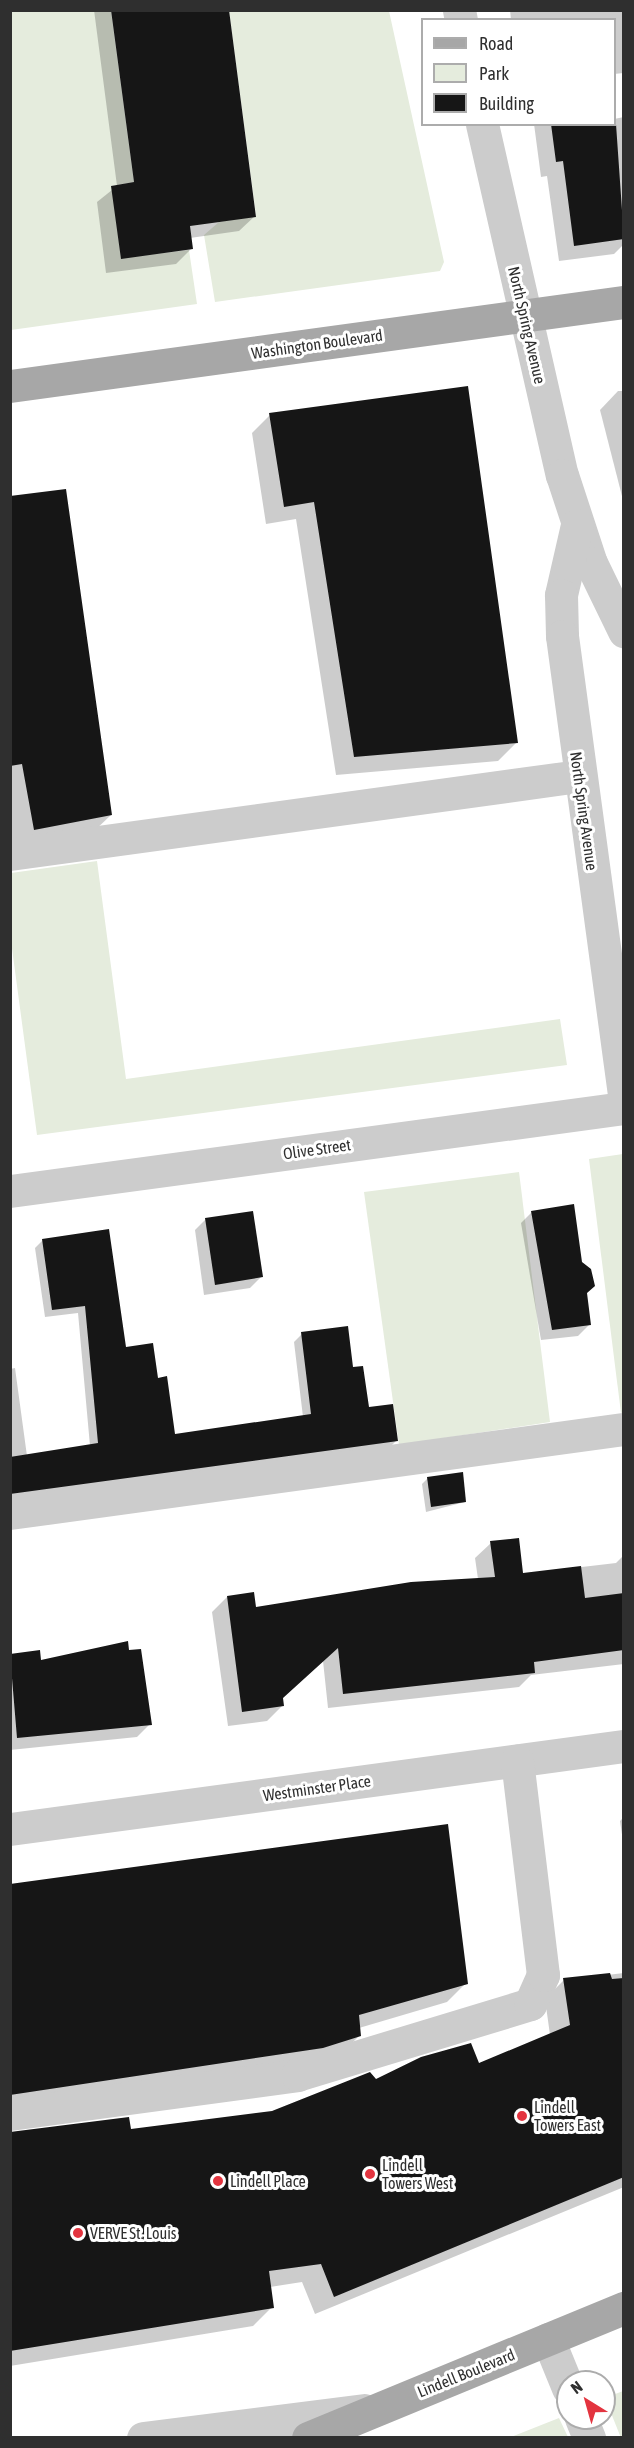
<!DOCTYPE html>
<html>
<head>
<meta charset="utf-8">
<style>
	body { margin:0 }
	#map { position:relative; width:634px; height:2448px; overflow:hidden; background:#fff; font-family:"Asap Condensed",sans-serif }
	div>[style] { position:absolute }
	.green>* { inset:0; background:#e5ecdd }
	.shadow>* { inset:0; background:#0003 }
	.building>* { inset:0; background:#161616 }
	.minor>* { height:33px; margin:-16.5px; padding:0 16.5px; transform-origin:16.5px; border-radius:16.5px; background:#ccc }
	.major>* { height:33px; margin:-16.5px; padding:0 16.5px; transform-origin:16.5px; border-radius:16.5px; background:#a7a7a7 }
	.dots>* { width:16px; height:16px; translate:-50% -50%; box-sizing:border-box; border:3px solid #fff; border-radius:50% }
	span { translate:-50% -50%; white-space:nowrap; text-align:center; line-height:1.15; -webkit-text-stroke:6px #fff; paint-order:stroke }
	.street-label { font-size:16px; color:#2f2f2f }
	.poi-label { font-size:16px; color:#2f2f2f }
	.left { translate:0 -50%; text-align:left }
	.frame { position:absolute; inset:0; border:12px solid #2f2f2f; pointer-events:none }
	.legend { position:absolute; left:421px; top:18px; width:195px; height:108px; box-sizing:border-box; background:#fff; border:2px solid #acacac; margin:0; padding:8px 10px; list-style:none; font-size:18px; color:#2f2f2f }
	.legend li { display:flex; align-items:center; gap:12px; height:30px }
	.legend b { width:30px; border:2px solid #acacac }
	.north { position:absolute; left:556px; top:2370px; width:60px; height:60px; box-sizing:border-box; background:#fff; border:2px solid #acacac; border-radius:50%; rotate:323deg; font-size:16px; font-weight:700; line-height:24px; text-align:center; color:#2f2f2f }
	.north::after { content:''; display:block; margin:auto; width:21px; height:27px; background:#e3343f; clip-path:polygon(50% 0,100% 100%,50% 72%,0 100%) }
</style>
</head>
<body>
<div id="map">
	<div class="green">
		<div style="clip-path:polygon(10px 11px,111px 11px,134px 182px,112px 186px,121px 258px,189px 250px,197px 304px,11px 330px)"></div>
		<div style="clip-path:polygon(229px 11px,389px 11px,444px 262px,440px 271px,215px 302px,204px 235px,219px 222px,256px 216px)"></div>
		<div style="clip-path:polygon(97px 861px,126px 1079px,560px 1019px,567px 1065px,37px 1135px,11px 941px,11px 873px)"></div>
		<div style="clip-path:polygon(623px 1154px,624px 1412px,621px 1413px,589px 1159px)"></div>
		<div style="clip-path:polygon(519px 1172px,550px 1422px,399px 1445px,364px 1192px)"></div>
		<div style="clip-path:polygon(623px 2391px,624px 2437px,621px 2438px,605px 2398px)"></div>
		<div style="clip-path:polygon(559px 2418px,568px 2437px,511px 2437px)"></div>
	</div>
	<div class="shadow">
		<div style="clip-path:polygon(94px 10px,227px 10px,255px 216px,239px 231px,190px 238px,191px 249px,176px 264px,106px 273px,97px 202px,117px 186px)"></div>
		<div style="clip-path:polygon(510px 10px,624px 10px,624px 73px,614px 74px,614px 20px,511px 20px)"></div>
		<div style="clip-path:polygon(624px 117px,624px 244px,614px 254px,559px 261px,547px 176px,541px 177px,534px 124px,614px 124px,614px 119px)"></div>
		<div style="clip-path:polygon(618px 391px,624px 391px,624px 504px,600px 410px)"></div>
		<div style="clip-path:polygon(270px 415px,517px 742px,498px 761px,336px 775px,296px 519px,266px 524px,252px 433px)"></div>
		<div style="clip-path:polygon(10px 498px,111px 815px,92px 833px,16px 847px,10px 837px)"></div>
		<div style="clip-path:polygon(532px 1212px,586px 1293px,589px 1325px,578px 1336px,541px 1340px,521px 1223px)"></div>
		<div style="clip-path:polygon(206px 1219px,261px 1277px,250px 1288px,204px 1295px,195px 1230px)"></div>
		<div style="clip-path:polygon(43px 1240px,125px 1348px,156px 1379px,174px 1436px,303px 1417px,294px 1342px,302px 1334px,352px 1369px,367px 1409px,397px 1440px,389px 1448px,10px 1500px,10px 1369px,15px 1368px,27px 1456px,90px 1446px,78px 1313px,45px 1317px,35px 1248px)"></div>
		<div style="clip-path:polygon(428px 1478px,465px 1502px,426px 1512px,422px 1484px)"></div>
		<div style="clip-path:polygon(491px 1543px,522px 1574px,616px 1563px,624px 1555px,624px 1664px,531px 1675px,519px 1687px,328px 1708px,323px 1661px,281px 1699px,282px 1706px,267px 1721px,228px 1726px,212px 1612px,227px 1597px,255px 1609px,478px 1579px,475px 1558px)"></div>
		<div style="clip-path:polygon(10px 1655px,40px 1662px,150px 1724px,137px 1737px,10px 1750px)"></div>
		<div style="clip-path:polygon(624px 1817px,624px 1848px,620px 1821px)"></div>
		<div style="clip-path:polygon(10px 1886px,466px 1983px,447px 2002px,359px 2028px,360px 2035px,341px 2054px,10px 2110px)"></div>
		<div style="clip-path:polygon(624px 1973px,624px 2187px,315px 2314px,302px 2282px,270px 2287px,272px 2307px,253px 2326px,10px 2366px,10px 2133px,129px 2131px,273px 2113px,375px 2081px,478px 2064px,550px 2035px,545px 1999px,564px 1980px)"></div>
	</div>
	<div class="building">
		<div style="clip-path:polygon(111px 10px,229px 10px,256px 217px,190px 226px,193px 249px,121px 259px,111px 186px,134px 182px)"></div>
		<div style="clip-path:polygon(551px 124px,616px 124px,624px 239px,574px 246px,563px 161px,556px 162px)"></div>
		<div style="clip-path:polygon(468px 386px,518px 743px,354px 757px,314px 502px,284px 507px,269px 413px)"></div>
		<div style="clip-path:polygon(66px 489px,112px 815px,34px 830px,22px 764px,10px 766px,10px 496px)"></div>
		<div style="clip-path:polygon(574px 1204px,582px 1262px,591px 1269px,595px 1286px,587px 1293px,591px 1325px,552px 1330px,531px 1211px)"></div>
		<div style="clip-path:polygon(253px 1211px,263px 1277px,215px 1285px,205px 1218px)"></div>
		<div style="clip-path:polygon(109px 1229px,126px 1347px,153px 1343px,158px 1378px,167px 1376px,175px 1434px,311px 1414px,301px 1332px,348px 1326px,353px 1367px,363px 1366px,369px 1407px,393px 1404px,398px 1441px,10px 1494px,10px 1457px,98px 1443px,85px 1306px,52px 1310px,42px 1239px)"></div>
		<div style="clip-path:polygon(463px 1472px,466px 1502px,431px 1507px,427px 1477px)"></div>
		<div style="clip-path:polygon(519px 1538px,523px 1573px,581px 1566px,585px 1598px,624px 1593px,624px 1650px,534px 1662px,535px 1673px,343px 1694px,338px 1648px,283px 1698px,284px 1706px,242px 1712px,227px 1596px,254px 1592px,256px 1607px,411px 1582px,495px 1577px,490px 1541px)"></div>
		<div style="clip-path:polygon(128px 1641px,129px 1650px,141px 1649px,152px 1725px,17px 1738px,10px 1654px,40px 1650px,41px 1660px)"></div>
		<div style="clip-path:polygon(448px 1824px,468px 1984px,359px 2015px,361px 2036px,323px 2048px,10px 2095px,10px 1884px)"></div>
		<div style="clip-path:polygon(610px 1973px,612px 1979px,624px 1978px,624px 2177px,334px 2297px,321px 2264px,269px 2271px,274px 2308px,10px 2351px,10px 2132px,129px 2117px,131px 2129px,272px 2111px,370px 2072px,376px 2079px,421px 2057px,471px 2043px,479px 2063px,570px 2025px,563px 1978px)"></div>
	</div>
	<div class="minor">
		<div style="left:459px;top:10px;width:10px;rotate:79deg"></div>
		<div style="left:482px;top:124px;width:360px;rotate:77.2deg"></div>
		<div style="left:562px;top:475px;width:93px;rotate:71.8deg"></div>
		<div style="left:591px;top:563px;width:76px;rotate:64.1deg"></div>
		<div style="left:577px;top:525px;width:72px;rotate:102.9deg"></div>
		<div style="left:561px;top:595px;width:41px;rotate:88.6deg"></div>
		<div style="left:562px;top:636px;width:465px;rotate:82.3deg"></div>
		<div style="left:10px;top:854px;width:574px;rotate:-7.81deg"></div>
		<div style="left:10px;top:1191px;width:620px;rotate:-7.7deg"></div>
		<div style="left:10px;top:1513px;width:620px;rotate:-7.79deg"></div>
		<div style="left:10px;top:1829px;width:620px;rotate:-7.7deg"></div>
		<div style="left:10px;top:2114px;width:290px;rotate:-7.7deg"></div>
		<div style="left:297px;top:2075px;width:244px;rotate:-16.9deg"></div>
		<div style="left:530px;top:2004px;width:32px;rotate:-66deg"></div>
		<div style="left:543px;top:1975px;width:216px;rotate:-96.9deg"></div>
		<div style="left:548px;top:2339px;width:53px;rotate:67.8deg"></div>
		<div style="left:581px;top:2418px;width:22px;rotate:68deg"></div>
		<div style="left:143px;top:2438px;width:223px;rotate:-7.2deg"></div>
	</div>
	<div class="major">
		<div style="left:10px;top:386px;width:620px;rotate:-7.79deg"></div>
		<div style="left:308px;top:2438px;width:342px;rotate:-22.4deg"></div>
	</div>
	<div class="dots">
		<div style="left:522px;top:2116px;background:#e3343f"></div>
		<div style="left:370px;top:2174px;background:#e3343f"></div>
		<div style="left:218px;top:2181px;background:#e3343f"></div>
		<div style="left:78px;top:2233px;background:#e3343f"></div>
	</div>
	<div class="street-label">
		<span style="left:527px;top:325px;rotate:77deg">North Spring Avenue</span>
		<span style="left:317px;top:344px;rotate:-8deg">Washington Boulevard</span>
		<span style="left:584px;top:811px;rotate:82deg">North Spring Avenue</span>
		<span style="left:317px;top:1149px;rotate:-8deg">Olive Street</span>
		<span style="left:317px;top:1788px;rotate:-8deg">Westminster Place</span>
		<span style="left:466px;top:2373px;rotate:-22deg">Lindell Boulevard</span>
	</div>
	<div class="poi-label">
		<span class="left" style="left:534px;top:2116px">Lindell<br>Towers East</span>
		<span class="left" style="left:382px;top:2174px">Lindell<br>Towers West</span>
		<span class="left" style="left:230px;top:2181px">Lindell Place</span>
		<span class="left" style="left:90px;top:2233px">VERVE St. Louis</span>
	</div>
	<div class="frame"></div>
	<ul class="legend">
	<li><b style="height:8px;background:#a7a7a7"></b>Road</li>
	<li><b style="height:16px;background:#e5ecdd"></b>Park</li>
	<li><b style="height:16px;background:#161616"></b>Building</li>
	</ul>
	<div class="north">N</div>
</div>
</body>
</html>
